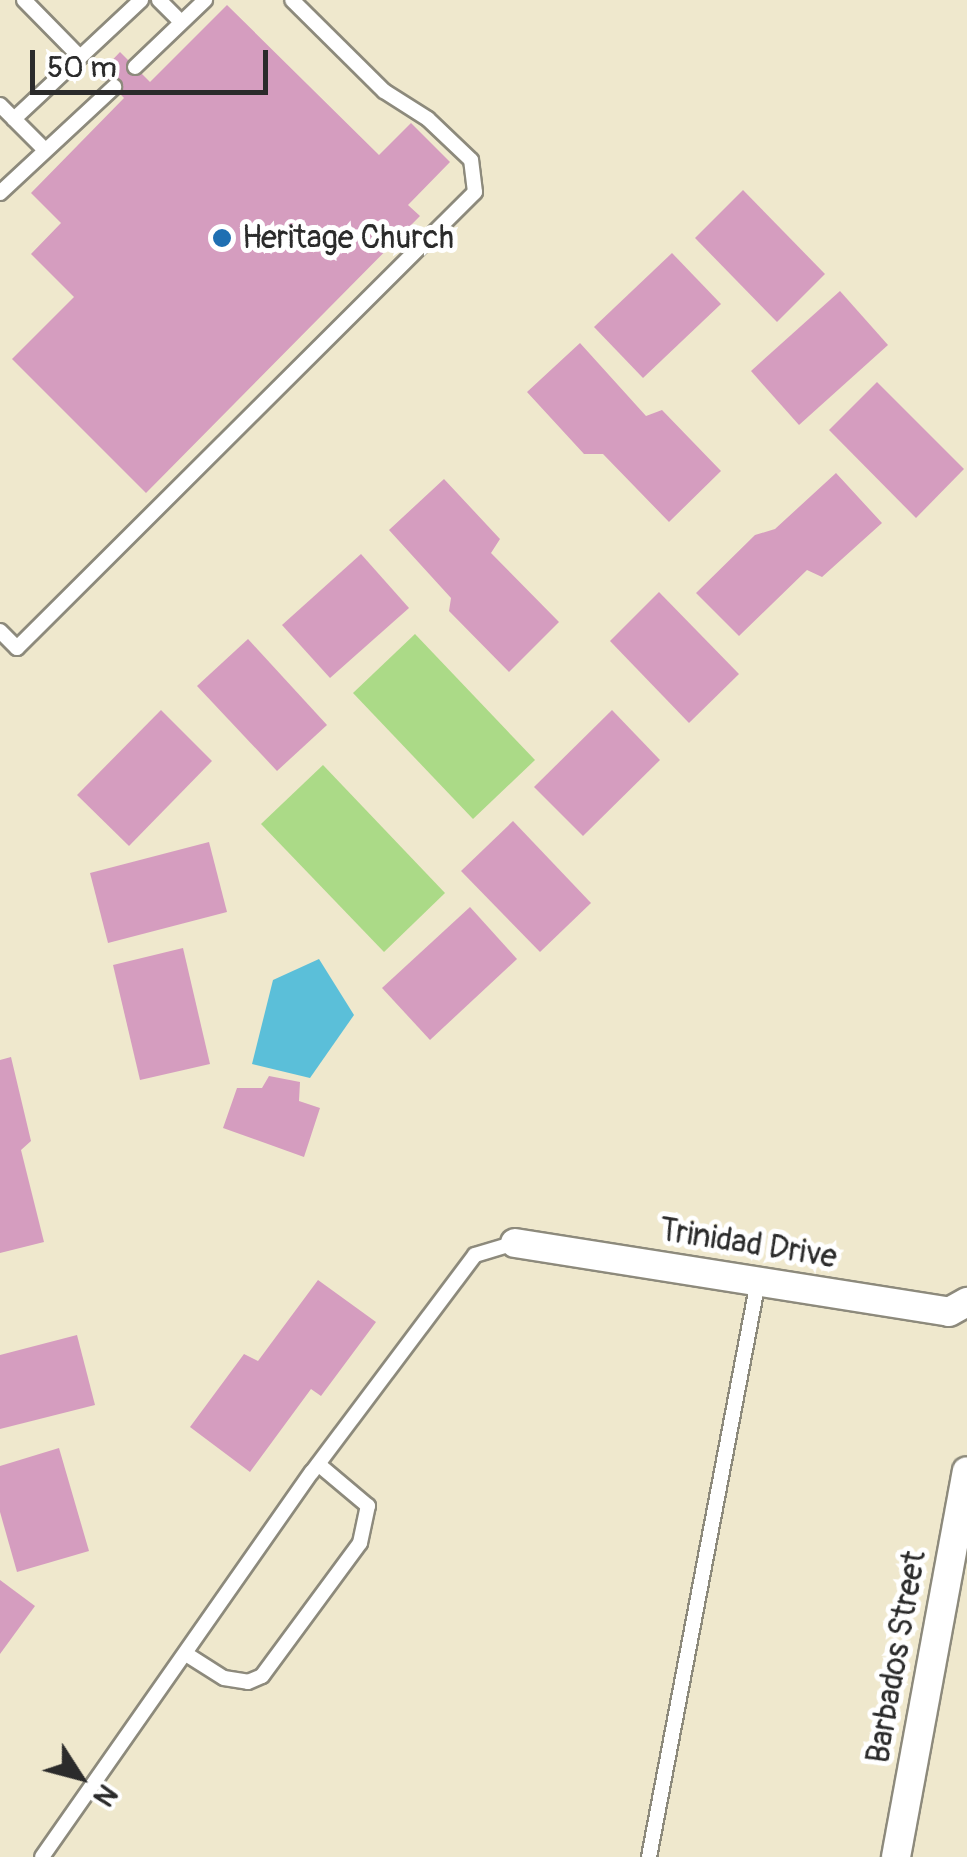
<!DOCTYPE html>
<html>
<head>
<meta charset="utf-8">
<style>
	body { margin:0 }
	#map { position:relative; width:967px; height:1857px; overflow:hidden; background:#efe8cd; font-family:Pangolin,sans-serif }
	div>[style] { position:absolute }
	.green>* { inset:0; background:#abda87 }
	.water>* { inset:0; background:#5bbfd9 }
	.building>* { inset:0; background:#d59dbf }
	.roads { filter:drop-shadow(2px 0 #8d8a7c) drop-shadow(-2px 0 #8d8a7c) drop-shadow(0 2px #8d8a7c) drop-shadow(0 -2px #8d8a7c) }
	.service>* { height:14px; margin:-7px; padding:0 7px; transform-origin:7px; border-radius:7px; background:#fff }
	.minor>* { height:28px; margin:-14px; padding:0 14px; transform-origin:14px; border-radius:14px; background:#fff }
	.dots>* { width:28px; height:28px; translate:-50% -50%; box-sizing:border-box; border:5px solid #fff; border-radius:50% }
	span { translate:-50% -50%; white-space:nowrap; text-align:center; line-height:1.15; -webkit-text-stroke:10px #fff; paint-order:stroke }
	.poi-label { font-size:32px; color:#2b2b2b }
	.left { translate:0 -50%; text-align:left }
	.street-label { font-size:32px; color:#2b2b2b }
	.north { position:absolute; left:30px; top:1727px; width:100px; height:100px; -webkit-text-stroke:8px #fff; paint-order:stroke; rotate:126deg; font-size:28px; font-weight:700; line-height:40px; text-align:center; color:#2b2b2b }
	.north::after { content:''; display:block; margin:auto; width:35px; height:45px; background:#2b2b2b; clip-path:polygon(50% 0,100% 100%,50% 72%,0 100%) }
	.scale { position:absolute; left:30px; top:50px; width:238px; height:45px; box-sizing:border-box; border:5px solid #2b2b2b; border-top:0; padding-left:12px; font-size:30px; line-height:35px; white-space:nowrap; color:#2b2b2b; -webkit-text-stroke:8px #fff; paint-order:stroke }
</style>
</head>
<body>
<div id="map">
	<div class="green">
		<div style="clip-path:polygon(415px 634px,535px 760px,473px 819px,353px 693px)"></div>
		<div style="clip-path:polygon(323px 765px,445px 893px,384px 952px,261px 824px)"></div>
	</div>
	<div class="water">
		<div style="clip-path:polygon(319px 959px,354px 1015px,310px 1078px,252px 1064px,273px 980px)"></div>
	</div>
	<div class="building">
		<div style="clip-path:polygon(227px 5px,379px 155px,411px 123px,450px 162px,408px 205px,420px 216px,146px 493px,12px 359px,74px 297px,31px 254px,61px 223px,31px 193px,124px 98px,100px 73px,120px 52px,150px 82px)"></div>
		<div style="clip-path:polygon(743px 190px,825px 274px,777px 322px,695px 238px)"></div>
		<div style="clip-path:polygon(672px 253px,721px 304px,643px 378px,594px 327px)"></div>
		<div style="clip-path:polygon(840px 291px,888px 345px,799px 425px,751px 371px)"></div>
		<div style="clip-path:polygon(580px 343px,646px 416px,662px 410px,721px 471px,669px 522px,603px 454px,584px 454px,527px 392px)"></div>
		<div style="clip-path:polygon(877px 382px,964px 469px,916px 518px,829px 430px)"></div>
		<div style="clip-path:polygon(836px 473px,882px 523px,822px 577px,807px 570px,739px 636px,696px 593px,755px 535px,775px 529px)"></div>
		<div style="clip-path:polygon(444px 479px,500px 539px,491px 553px,559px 622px,509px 672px,449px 611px,451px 598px,389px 530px)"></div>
		<div style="clip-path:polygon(361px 554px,409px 608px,330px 678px,282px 625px)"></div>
		<div style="clip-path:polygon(659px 592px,739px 674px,689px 723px,610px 641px)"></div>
		<div style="clip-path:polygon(248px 639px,327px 725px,277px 771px,197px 686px)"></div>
		<div style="clip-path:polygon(161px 710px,212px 761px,129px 846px,77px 795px)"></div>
		<div style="clip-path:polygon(612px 710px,660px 760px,583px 836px,534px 787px)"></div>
		<div style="clip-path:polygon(513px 821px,591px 903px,540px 952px,461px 871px)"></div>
		<div style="clip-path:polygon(209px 842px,227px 912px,108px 943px,90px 873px)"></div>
		<div style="clip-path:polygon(470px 907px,517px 959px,430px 1040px,382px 988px)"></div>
		<div style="clip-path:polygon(183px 948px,210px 1064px,140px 1080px,113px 965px)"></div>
		<div style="clip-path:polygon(11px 1057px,31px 1141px,21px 1150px,44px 1242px,0 1253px,0 1060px)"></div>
		<div style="clip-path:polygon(269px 1076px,300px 1082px,299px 1101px,320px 1108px,304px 1157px,223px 1128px,237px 1088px,262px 1088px)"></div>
		<div style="clip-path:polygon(318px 1280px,376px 1322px,321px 1396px,311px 1389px,250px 1472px,190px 1427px,244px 1354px,258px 1361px)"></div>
		<div style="clip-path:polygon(77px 1335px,95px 1405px,0 1429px,0 1355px)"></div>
		<div style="clip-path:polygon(59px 1448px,89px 1551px,17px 1572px,0 1512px,0 1466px)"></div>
		<div style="clip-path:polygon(0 1580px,35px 1606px,0 1654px)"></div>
	</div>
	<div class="roads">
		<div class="service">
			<div style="left:24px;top:0;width:80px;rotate:45.5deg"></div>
			<div style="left:159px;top:0;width:31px;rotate:45deg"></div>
			<div style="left:135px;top:67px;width:97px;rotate:-43.7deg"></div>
			<div style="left:0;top:105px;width:20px;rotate:45deg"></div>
			<div style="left:43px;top:148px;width:41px;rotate:-135deg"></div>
			<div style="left:14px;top:119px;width:174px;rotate:-43.1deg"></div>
			<div style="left:0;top:193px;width:156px;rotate:-42.9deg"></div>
			<div style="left:0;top:631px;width:24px;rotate:45deg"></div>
			<div style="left:17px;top:648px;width:646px;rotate:-44.87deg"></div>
			<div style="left:475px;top:192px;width:32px;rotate:-97deg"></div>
			<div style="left:471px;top:160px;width:59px;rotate:-136.4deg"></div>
			<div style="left:428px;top:119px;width:52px;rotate:-147.5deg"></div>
			<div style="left:384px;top:91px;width:129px;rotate:-135.3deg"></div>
			<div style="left:186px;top:1654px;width:45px;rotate:32.3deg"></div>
			<div style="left:224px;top:1678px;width:24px;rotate:9deg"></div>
			<div style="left:248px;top:1682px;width:15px;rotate:-23deg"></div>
			<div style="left:262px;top:1676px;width:165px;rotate:-53.6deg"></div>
			<div style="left:360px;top:1543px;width:38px;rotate:-78deg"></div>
			<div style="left:368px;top:1506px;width:65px;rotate:-140deg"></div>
			<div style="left:42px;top:1857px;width:470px;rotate:-55deg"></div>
			<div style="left:312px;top:1472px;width:271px;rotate:-53.1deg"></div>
			<div style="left:475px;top:1255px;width:42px;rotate:-16.7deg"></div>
			<div style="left:649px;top:1857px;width:586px;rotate:-79.28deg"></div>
		</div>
		<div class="minor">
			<div style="left:515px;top:1243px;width:439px;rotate:9deg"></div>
			<div style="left:949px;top:1312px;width:21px;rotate:-29deg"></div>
			<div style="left:896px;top:1857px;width:392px;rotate:-79.6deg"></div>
		</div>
	</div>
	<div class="dots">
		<div style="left:222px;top:238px;background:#1f6fb2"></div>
	</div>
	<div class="poi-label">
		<span class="left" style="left:242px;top:238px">Heritage Church</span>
	</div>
	<div class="street-label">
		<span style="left:748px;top:1244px;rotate:9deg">Trinidad Drive</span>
		<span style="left:897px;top:1657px;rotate:-80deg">Barbados Street</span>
	</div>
	<div class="north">N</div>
	<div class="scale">50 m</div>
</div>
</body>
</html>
